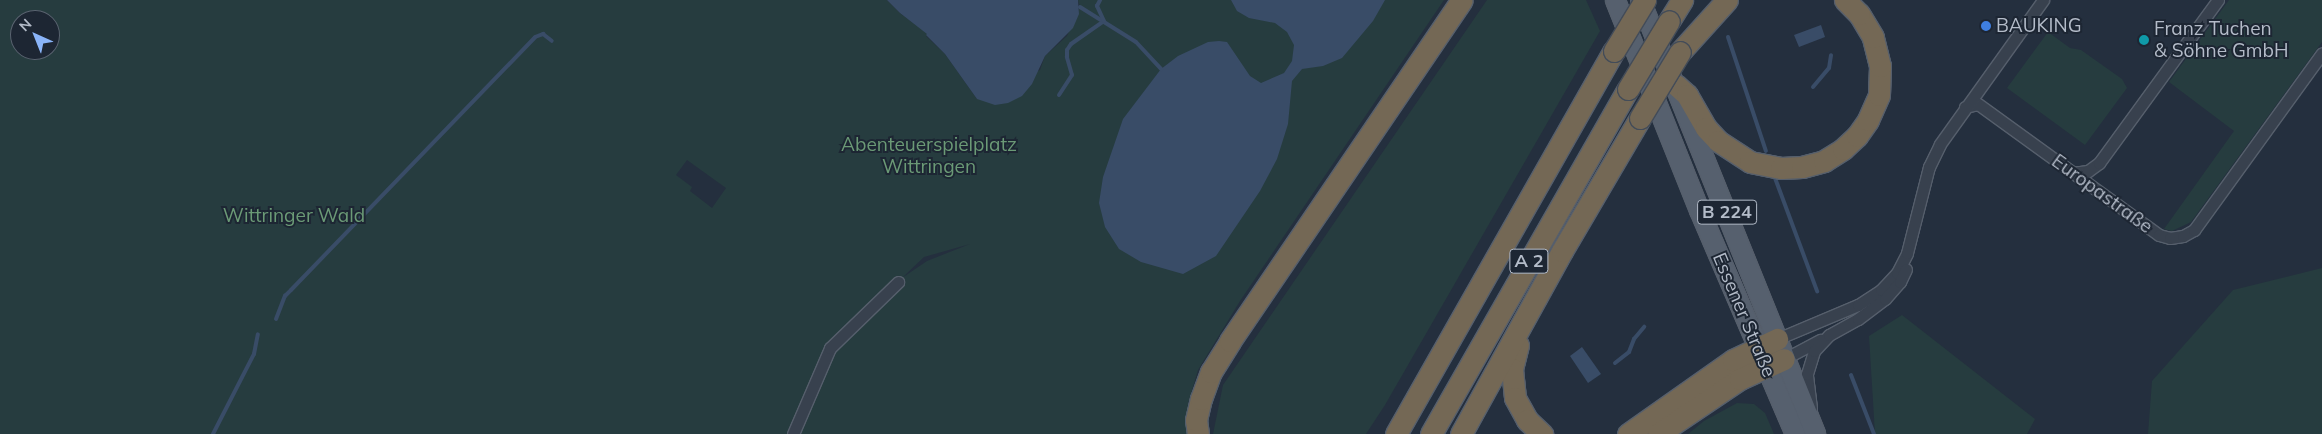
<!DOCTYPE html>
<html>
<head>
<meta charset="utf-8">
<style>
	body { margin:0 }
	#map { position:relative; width:2322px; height:434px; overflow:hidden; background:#242f3e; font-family:Mulish,sans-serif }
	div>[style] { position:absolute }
	.green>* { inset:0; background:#263c3f }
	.water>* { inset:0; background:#394c67 }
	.stream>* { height:4px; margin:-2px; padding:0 2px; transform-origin:2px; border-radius:2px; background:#394c67 }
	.roads { filter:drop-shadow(1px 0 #565f6c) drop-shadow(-1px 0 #565f6c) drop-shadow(0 1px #565f6c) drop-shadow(0 -1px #565f6c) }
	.minor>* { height:11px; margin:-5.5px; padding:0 5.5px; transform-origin:5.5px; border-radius:5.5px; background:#38414e }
	.primary>* { height:19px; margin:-9.5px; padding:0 9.5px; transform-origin:9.5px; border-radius:9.5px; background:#56606e }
	.motorway>* { height:21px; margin:-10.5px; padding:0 10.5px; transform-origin:10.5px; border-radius:10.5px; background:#746855 }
	.bridges { filter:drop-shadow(1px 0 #434c59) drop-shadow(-1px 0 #434c59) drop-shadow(0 1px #434c59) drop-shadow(0 -1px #434c59) }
	.motorway-bridge>* { height:21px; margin:-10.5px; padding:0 10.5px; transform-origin:10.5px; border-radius:10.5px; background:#746855 }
	.dots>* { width:14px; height:14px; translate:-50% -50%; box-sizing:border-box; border:2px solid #1d2633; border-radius:50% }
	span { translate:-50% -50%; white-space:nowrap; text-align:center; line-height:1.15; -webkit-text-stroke:4px #1d2633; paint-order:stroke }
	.shield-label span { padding:1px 4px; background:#1d2633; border:1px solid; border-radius:4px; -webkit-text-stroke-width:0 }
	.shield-label { font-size:18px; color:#b4bcc9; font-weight:700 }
	.poi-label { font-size:19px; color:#b4bcc9 }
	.left { translate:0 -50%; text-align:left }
	.park-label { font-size:19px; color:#6b9a76 }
	.street-label { font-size:19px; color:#b4bcc9 }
	.north { position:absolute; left:10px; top:10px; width:50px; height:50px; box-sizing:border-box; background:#1d2633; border:1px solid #59626f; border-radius:50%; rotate:316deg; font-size:14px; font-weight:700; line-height:20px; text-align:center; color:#b4bcc9 }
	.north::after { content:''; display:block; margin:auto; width:18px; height:22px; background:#8ab4f8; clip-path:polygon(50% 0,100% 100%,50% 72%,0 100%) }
</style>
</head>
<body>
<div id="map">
	<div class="green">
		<div style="clip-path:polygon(evenodd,0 0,887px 0,900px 13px,928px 34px,926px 36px,945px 54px,977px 99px,1040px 70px,1045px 56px,1067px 36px,1080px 7px,1078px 0,1444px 0,1240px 301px,1198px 370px,1188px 404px,1187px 434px,0 434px,0 0,20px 20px,50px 20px,50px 50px,20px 50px,20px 20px,0 0,687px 160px,726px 188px,712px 208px,690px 191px,692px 187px,676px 175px,687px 160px,0 0,970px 244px,927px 261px,902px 278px,924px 257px,970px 244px)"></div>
		<div style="clip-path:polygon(1487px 0,1586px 0,1600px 31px,1385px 405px,1366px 434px,1213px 434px,1223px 385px)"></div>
		<div style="clip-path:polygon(2229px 0,2322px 0,2322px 42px,2191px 222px,2172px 231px,2164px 229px,2234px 131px,2169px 82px)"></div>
		<div style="clip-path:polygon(2048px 32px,2070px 48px,2081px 50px,2122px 79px,2127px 88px,2085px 145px,2007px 88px)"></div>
		<div style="clip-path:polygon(2322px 268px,2322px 434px,2148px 434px,2152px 381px,2233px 290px)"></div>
		<div style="clip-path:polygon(1902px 315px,2035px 419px,2027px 434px,1875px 434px,1869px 336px)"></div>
		<div style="clip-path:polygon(1737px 403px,1754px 404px,1765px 413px,1774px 434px,1688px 434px,1704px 421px)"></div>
	</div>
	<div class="water">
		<div style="clip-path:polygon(887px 0,1078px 0,1079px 14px,1073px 28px,1045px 56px,1032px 84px,1022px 96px,1008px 103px,995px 105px,977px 99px,945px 54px,926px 35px,927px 34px,900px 13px)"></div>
		<div style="clip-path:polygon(1231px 0,1385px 0,1373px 21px,1342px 58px,1323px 66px,1302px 69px,1292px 81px,1288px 124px,1277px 159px,1260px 191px,1216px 256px,1183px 274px,1141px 262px,1119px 249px,1105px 227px,1099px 203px,1103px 177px,1123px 119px,1161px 69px,1178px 56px,1208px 42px,1219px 41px,1227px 42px,1250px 76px,1261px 83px,1284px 73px,1292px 61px,1294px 45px,1287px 32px,1275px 23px,1249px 18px,1237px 11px)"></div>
		<div style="clip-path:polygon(1821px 25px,1825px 37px,1799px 47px,1794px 35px)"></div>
		<div style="clip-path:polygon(1582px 347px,1601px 374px,1588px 383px,1570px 356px)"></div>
	</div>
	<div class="stream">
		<div style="left:1080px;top:7px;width:66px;rotate:32deg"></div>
		<div style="left:1136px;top:42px;width:37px;rotate:47deg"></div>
		<div style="left:1728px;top:37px;width:120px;rotate:71.6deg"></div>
		<div style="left:1813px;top:87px;width:25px;rotate:-50deg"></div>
		<div style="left:1829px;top:68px;width:13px;rotate:-81deg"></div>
		<div style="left:1059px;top:95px;width:24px;rotate:-57deg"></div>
		<div style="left:1072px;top:75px;width:19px;rotate:-106deg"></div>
		<div style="left:1067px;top:57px;width:7px;rotate:-90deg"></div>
		<div style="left:1067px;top:50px;width:7px;rotate:-56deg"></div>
		<div style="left:1071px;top:44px;width:40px;rotate:-34.9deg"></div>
		<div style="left:1104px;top:21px;width:17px;rotate:-115deg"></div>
		<div style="left:1097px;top:6px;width:7px;rotate:-63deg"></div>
		<div style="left:1775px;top:178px;width:121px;rotate:69.6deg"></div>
		<div style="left:276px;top:319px;width:25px;rotate:-69deg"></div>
		<div style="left:285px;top:296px;width:8px;rotate:-45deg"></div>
		<div style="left:291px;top:290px;width:351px;rotate:-46deg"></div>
		<div style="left:535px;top:37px;width:9px;rotate:-21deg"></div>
		<div style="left:543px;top:34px;width:11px;rotate:38deg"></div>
		<div style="left:1615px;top:363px;width:18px;rotate:-38deg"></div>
		<div style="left:1629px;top:352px;width:14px;rotate:-69deg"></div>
		<div style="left:1634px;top:339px;width:16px;rotate:-50deg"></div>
		<div style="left:1851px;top:375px;width:63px;rotate:68.7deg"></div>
		<div style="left:213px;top:434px;width:90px;rotate:-62.9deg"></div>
		<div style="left:254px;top:354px;width:20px;rotate:-79deg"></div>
	</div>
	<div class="roads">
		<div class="minor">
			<div style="left:1965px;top:107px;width:13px;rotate:-13deg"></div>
			<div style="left:1978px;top:104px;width:223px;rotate:35.9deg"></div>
			<div style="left:2159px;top:235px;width:11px;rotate:15deg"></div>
			<div style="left:2170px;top:238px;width:13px;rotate:-9deg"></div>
			<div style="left:2183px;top:236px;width:13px;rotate:-29deg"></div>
			<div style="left:2194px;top:230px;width:218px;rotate:-54.1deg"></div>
			<div style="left:2072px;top:173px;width:16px;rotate:-7deg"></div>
			<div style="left:2088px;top:171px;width:14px;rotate:-36deg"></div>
			<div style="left:2099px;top:163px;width:202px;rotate:-53.9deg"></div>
			<div style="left:1777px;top:339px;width:88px;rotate:-22.8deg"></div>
			<div style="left:1858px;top:305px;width:27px;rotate:-33deg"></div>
			<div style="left:1881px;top:290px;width:23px;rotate:-47deg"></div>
			<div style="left:1897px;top:273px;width:22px;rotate:-63deg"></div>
			<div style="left:1907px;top:253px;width:89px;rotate:-75.7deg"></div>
			<div style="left:1929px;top:167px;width:25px;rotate:-64deg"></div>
			<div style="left:1940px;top:144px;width:177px;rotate:-54.4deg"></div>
			<div style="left:1784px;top:359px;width:41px;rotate:-27.8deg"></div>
			<div style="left:1811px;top:408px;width:34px;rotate:-97deg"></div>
			<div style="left:1807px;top:374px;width:24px;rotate:-73deg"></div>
			<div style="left:1814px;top:351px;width:22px;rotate:-47deg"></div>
			<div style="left:1829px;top:335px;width:33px;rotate:-29deg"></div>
			<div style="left:1858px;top:319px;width:34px;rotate:-37deg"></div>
			<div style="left:1885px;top:299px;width:23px;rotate:-49deg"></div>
			<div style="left:1900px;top:282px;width:14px;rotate:-65deg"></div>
			<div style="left:793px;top:434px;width:94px;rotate:-66.7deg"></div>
			<div style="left:830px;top:348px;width:95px;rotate:-44.1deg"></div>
		</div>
		<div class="primary">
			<div style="left:1615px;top:0;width:226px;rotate:68.2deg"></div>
			<div style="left:1699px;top:210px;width:244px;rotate:66.8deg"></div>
			<div style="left:1640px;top:0;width:468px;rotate:68deg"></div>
		</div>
		<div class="motorway">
			<div style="left:1669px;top:21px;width:25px;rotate:-58deg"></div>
			<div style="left:1680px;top:52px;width:70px;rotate:-47.9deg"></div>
			<div style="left:1676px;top:85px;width:15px;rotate:42deg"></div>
			<div style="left:1687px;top:95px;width:38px;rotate:60deg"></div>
			<div style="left:1706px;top:128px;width:18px;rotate:47deg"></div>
			<div style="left:1718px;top:141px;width:38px;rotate:33deg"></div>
			<div style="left:1750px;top:162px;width:32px;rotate:11deg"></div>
			<div style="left:1781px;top:168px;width:21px;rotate:-3deg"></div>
			<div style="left:1802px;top:167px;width:23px;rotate:-15deg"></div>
			<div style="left:1824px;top:161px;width:22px;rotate:-32deg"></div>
			<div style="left:1843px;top:149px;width:19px;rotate:-43deg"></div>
			<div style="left:1857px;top:136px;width:19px;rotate:-55deg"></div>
			<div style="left:1868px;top:120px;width:27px;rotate:-66deg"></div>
			<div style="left:1879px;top:95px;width:29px;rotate:-88deg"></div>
			<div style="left:1880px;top:66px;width:30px;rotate:-104deg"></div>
			<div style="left:1873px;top:37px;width:27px;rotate:-121deg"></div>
			<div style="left:1859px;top:14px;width:20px;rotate:-135deg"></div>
			<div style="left:1518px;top:345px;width:25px;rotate:104deg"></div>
			<div style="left:1512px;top:369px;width:29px;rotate:84deg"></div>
			<div style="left:1515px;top:398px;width:25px;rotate:61deg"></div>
			<div style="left:1527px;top:420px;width:21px;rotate:43deg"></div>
			<div style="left:1198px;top:434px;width:14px;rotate:-98deg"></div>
			<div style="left:1196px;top:420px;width:22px;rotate:-77deg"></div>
			<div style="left:1201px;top:399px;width:29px;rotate:-70deg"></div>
			<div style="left:1211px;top:372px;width:36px;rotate:-58deg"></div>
			<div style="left:1230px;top:341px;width:412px;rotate:-55.8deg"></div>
			<div style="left:1396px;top:434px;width:441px;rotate:-60.4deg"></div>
			<div style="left:1431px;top:434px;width:397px;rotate:-60.3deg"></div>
			<div style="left:1461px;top:434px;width:209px;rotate:-61.1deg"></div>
			<div style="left:1562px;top:251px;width:154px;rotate:-59.6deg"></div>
			<div style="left:1628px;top:434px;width:128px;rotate:-35.2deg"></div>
			<div style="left:1733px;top:360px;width:49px;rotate:-25.5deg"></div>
			<div style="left:1658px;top:434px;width:99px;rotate:-33.9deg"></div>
			<div style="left:1740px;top:379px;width:48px;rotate:-24.4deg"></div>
		</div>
	</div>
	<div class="bridges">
		<div class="motorway-bridge">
			<div style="left:1614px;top:51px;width:60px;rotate:-58.7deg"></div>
			<div style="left:1628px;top:89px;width:79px;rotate:-58.9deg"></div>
			<div style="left:1640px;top:118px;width:77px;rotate:-58.8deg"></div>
		</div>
	</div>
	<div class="dots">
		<div style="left:1986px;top:26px;background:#3f7fe0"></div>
		<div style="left:2144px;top:40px;background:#0f9aa8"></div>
	</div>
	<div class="shield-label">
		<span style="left:1727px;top:212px">B 224</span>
		<span style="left:1529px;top:261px">A 2</span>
	</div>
	<div class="poi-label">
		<span class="left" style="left:1996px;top:26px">BAUKING</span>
		<span class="left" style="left:2154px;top:40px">Franz Tuchen<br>&amp; Söhne GmbH</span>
	</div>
	<div class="park-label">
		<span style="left:929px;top:156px">Abenteuerspielplatz<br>Wittringen</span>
		<span style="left:294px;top:216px">Wittringer Wald</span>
	</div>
	<div class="street-label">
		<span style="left:2102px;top:194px;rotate:36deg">Europastraße</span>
		<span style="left:1744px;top:315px;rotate:67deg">Essener Straße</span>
	</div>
	<div class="north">N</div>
</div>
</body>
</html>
